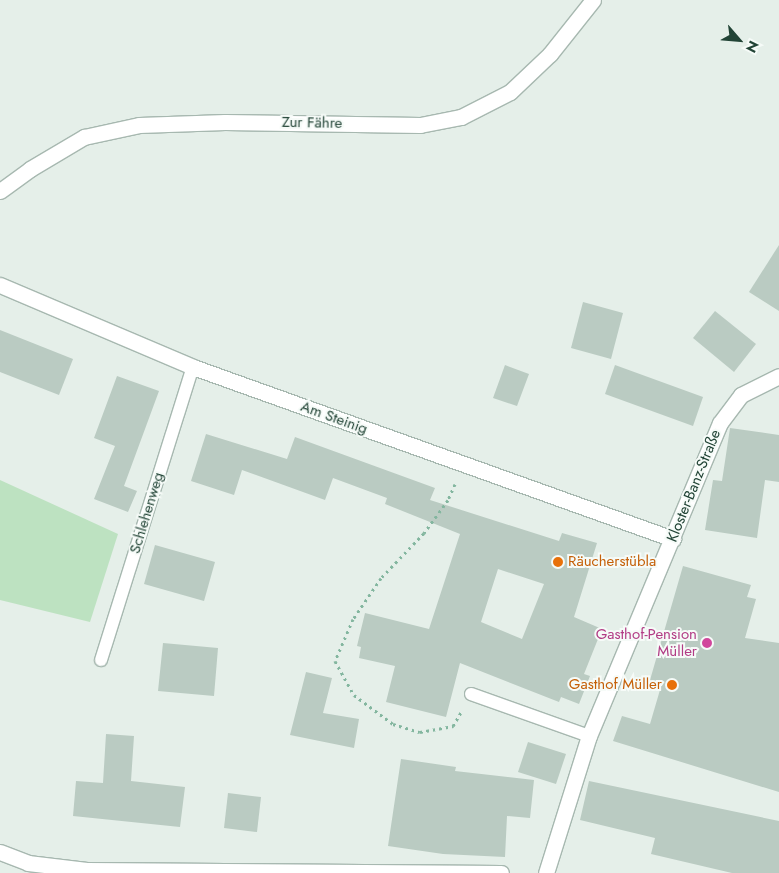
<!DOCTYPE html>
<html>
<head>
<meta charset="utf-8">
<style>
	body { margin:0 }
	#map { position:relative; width:779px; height:873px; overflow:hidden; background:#e5efe9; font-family:Jost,sans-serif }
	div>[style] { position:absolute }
	.green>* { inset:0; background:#bde2c1 }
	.building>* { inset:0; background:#bacbc2 }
	.path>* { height:3px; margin-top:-1.5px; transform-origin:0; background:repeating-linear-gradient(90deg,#83b69f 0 2.5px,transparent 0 6.5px) }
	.roads { filter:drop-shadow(1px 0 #a7b8b0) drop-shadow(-1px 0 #a7b8b0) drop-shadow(0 1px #a7b8b0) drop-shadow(0 -1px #a7b8b0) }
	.service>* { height:12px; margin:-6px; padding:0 6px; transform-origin:6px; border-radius:6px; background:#fff }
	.minor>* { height:15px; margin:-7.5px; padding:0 7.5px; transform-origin:7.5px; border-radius:7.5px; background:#fff }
	.dots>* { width:14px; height:14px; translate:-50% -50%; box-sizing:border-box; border:2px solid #f6fbf8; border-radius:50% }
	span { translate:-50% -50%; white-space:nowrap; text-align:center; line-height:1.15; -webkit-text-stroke:4px #f6fbf8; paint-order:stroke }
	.street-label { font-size:15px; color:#224436 }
	.food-label { font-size:15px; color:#c56008 }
	.left { translate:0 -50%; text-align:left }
	.right { translate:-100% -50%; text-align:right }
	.hotel-label { font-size:15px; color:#b23c85 }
	.north { position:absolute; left:714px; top:15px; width:50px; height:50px; -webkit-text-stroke:4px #f6fbf8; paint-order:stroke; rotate:117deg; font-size:14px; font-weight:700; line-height:20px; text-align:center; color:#224436 }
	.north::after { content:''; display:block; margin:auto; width:18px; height:22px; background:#224436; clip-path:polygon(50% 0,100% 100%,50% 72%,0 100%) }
</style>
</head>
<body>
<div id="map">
	<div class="green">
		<div style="clip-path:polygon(0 480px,118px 534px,90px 622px,0 600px)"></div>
	</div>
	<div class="building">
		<div style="clip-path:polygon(779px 245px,779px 311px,749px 292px)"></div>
		<div style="clip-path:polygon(583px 302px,623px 313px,611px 359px,571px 348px)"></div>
		<div style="clip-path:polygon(715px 311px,756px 344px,734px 372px,693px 338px)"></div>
		<div style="clip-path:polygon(0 330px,73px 359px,59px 395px,0 372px)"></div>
		<div style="clip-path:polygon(505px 365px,529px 374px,517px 406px,493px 398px)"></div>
		<div style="clip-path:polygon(615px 365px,703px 397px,693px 426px,605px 394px)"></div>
		<div style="clip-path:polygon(117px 376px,159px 391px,124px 486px,137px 491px,128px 512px,94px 499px,115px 446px,94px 438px)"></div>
		<div style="clip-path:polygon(730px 428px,779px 435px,779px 482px,765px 480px,757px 538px,705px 530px,713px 480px,722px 481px)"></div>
		<div style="clip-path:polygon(evenodd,206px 434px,287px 459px,295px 437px,435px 488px,430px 500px,559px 541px,562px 533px,597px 543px,574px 617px,602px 629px,584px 674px,590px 676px,579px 704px,561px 697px,559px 702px,460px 663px,446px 717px,386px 702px,395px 666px,359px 658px,361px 647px,357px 646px,365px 613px,429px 629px,460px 534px,385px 504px,387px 498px,333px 478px,325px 500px,242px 470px,234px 495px,191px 481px,206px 434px,498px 569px,544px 584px,522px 639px,481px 622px,498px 569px)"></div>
		<div style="clip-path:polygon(155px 545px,215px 562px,204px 601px,144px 584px)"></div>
		<div style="clip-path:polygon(683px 566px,751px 585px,747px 597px,756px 599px,745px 638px,779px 643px,779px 792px,613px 741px,622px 716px,650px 724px,662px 683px,650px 680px)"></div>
		<div style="clip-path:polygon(163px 643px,218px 648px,214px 696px,158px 691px)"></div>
		<div style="clip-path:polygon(306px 672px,332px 678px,323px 713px,359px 719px,354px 748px,290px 735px)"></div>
		<div style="clip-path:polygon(106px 734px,134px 736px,131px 781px,185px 787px,180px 827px,73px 816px,76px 781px,103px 783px)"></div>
		<div style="clip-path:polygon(528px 742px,566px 754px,556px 784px,518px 772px)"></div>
		<div style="clip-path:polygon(401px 759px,456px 767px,455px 771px,534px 780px,530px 818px,507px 816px,505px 857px,443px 854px,388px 846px)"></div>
		<div style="clip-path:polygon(589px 781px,779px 821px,779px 873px,732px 873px,651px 854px,655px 838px,580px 820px)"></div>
		<div style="clip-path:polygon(228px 793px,261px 797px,257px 832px,224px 828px)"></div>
	</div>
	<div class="path">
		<div style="left:455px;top:484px;width:17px;rotate:114deg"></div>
		<div style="left:448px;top:500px;width:41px;rotate:126deg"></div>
		<div style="left:424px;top:533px;width:62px;rotate:133.7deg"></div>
		<div style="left:381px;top:578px;width:50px;rotate:124.3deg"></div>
		<div style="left:353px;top:619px;width:46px;rotate:113.2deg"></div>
		<div style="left:335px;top:661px;width:39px;rotate:61deg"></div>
		<div style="left:354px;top:695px;width:49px;rotate:36.6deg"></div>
		<div style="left:393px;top:724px;width:28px;rotate:17deg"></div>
		<div style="left:420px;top:732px;width:34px;rotate:-10deg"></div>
		<div style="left:453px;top:726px;width:16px;rotate:-60deg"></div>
	</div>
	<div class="roads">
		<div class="service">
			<div style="left:101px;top:660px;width:307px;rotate:-72.6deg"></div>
			<div style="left:471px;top:694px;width:125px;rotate:19.6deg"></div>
		</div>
		<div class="minor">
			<div style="left:0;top:191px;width:37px;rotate:-36deg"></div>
			<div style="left:30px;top:169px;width:63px;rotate:-30.7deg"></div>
			<div style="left:84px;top:137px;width:56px;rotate:-12.3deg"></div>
			<div style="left:139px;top:125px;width:86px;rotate:-2deg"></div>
			<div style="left:225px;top:122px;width:195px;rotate:0.9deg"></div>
			<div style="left:420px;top:125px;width:42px;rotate:-11deg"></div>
			<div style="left:461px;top:117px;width:55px;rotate:-27deg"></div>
			<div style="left:510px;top:92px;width:55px;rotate:-43.5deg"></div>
			<div style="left:550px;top:54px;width:69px;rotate:-51.5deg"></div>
			<div style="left:0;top:285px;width:210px;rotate:23deg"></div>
			<div style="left:193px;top:367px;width:510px;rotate:19.71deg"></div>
			<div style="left:0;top:852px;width:30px;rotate:21deg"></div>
			<div style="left:28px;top:863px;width:59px;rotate:6.8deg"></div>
			<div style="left:87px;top:870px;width:414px;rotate:0.4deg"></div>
			<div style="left:546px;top:873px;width:144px;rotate:-72.6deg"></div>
			<div style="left:589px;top:736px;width:339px;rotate:-67.3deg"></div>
			<div style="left:720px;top:423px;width:35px;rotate:-53deg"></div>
			<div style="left:741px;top:395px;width:42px;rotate:-26.6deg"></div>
		</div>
	</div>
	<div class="dots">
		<div style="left:558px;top:562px;background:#e8710a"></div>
		<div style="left:707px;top:643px;background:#d1479c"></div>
		<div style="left:672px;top:685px;background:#e8710a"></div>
	</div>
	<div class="street-label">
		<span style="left:312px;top:123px;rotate:1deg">Zur Fähre</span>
		<span style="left:334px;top:418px;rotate:20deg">Am Steinig</span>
		<span style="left:694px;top:486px;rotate:-68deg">Kloster-Banz-Straße</span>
		<span style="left:147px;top:513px;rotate:-73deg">Schlehenweg</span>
	</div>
	<div class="food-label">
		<span class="left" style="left:568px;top:562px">Räucherstübla</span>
		<span class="right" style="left:662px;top:685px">Gasthof Müller</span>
	</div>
	<div class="hotel-label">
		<span class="right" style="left:697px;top:643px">Gasthof-Pension<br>Müller</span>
	</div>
	<div class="north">N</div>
</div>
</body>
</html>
